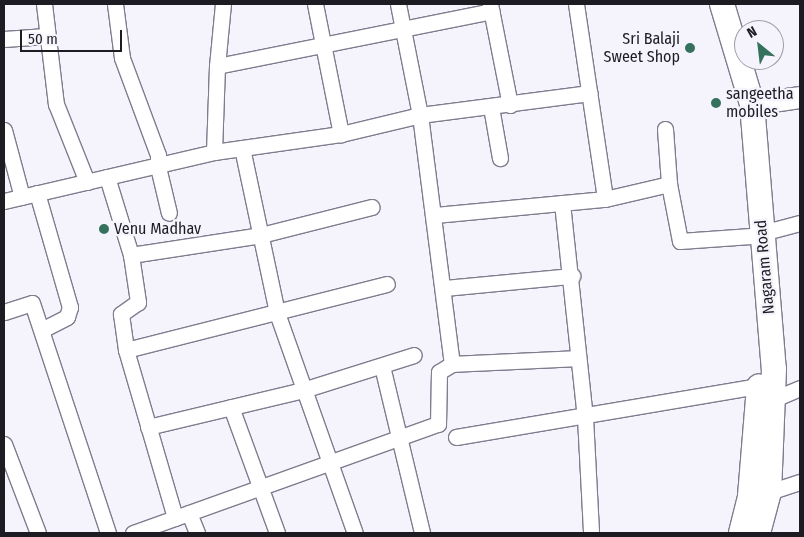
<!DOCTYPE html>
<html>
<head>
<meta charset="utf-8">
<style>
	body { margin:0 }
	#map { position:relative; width:804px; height:537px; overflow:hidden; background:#f5f4fc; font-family:"Fira Sans Condensed",sans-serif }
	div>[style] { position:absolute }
	.roads { filter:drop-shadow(1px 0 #7f7c8e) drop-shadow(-1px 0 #7f7c8e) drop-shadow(0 1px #7f7c8e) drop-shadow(0 -1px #7f7c8e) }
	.street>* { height:15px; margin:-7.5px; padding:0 7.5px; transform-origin:7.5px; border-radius:7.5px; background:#fff }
	.secondary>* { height:21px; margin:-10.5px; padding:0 10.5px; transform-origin:10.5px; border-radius:10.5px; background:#fff }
	.primary>* { height:24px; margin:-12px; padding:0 12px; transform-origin:12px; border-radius:12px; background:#fff }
	.dots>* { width:14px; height:14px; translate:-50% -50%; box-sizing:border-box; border:2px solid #f5f4fc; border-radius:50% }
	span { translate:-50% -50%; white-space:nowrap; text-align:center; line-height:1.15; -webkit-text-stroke:4.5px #f5f4fc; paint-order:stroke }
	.poi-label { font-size:16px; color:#1e1c23 }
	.right { translate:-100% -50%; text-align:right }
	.left { translate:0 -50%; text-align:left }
	.street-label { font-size:16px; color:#1e1c23 }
	.frame { position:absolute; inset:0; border:5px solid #1e1c23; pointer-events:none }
	.north { position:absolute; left:734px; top:20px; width:50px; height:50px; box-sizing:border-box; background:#f5f4fc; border:1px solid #9f9ea5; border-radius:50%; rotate:331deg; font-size:14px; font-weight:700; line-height:20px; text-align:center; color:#1e1c23 }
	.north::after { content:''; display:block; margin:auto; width:18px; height:22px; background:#35725e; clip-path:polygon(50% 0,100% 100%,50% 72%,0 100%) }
	.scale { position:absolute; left:20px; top:30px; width:102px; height:22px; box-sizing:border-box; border:2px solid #1e1c23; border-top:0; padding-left:6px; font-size:15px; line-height:18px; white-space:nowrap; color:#1e1c23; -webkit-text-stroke:4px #f5f4fc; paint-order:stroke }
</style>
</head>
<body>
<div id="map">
	<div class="roads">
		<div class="street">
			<div style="left:44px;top:4px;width:101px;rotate:83.2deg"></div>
			<div style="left:56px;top:104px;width:84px;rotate:68.3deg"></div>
			<div style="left:115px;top:4px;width:54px;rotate:82.6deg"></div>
			<div style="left:122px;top:58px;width:103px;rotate:69.6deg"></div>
			<div style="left:158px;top:155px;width:12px;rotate:90deg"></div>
			<div style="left:158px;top:167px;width:47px;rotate:76.6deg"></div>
			<div style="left:315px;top:4px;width:133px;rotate:78.7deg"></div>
			<div style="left:398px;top:4px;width:113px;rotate:78.8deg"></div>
			<div style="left:420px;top:115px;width:251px;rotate:82.7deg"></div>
			<div style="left:490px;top:4px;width:103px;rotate:78.8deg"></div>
			<div style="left:576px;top:4px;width:197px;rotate:81.5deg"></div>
			<div style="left:4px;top:39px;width:42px;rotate:-4.1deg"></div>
			<div style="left:217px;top:66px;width:280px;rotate:-11.3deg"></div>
			<div style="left:491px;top:107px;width:52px;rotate:80deg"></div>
			<div style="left:665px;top:129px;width:55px;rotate:85.8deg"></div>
			<div style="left:669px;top:184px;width:58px;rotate:79.1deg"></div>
			<div style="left:680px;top:241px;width:71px;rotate:-4deg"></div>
			<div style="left:4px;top:130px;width:69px;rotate:75deg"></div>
			<div style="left:242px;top:148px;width:169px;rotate:78deg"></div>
			<div style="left:277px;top:313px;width:233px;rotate:70.5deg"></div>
			<div style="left:214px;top:152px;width:86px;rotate:-88deg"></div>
			<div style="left:217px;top:66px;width:62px;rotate:-84.5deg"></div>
			<div style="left:107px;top:177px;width:82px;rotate:72.9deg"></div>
			<div style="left:131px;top:255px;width:48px;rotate:81.5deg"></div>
			<div style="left:138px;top:302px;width:21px;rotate:145deg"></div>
			<div style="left:121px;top:314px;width:36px;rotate:82deg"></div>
			<div style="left:126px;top:350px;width:175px;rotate:73.7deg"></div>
			<div style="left:37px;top:193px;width:119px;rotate:73.9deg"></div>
			<div style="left:70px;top:307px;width:10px;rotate:107deg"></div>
			<div style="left:67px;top:317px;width:28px;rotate:153deg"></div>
			<div style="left:4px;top:201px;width:216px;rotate:-13.1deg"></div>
			<div style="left:214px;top:152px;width:128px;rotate:-8.1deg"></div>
			<div style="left:341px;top:134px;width:81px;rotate:-13.5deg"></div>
			<div style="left:420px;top:115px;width:171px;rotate:-7.4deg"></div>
			<div style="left:562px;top:203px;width:215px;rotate:83.9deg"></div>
			<div style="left:585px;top:417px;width:116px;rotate:87deg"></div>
			<div style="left:435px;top:215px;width:171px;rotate:-5.4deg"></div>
			<div style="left:605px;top:199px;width:66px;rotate:-13.2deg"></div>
			<div style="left:762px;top:233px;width:39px;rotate:-15deg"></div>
			<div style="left:131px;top:255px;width:132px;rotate:-8.7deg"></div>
			<div style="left:261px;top:235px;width:114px;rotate:-14.2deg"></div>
			<div style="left:444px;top:288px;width:129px;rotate:-5.4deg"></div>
			<div style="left:4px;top:312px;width:29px;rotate:-18deg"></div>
			<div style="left:32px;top:303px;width:242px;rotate:71.7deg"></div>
			<div style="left:126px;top:350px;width:269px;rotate:-14.2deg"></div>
			<div style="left:382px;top:366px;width:172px;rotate:76.5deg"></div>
			<div style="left:774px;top:399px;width:28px;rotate:-23deg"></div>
			<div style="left:231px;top:407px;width:134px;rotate:69.9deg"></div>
			<div style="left:148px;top:427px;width:159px;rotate:-13.4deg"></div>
			<div style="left:303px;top:390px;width:116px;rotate:-17.5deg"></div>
			<div style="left:456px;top:437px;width:307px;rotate:-9.6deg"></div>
			<div style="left:4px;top:444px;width:95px;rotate:69.1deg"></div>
			<div style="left:769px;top:492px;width:33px;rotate:-18deg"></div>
			<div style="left:189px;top:513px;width:22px;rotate:68deg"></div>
			<div style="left:133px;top:533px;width:324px;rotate:-19.7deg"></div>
			<div style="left:438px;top:424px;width:52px;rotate:-88.9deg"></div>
			<div style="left:439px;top:372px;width:15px;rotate:-32deg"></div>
			<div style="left:452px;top:364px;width:126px;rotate:-2.7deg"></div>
		</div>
		<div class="secondary">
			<div style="left:752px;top:104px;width:49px;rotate:-8.3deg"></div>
		</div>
		<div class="primary">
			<div style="left:722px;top:4px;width:104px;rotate:73.3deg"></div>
			<div style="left:752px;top:104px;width:266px;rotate:85.3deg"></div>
			<div style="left:774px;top:369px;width:123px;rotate:92.3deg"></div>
			<div style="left:769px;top:492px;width:42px;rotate:105deg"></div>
			<div style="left:741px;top:533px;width:38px;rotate:-76deg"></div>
			<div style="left:750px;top:496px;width:110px;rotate:-85.3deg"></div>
		</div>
	</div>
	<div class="dots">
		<div style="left:690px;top:48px;background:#35725e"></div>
		<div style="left:716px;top:103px;background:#35725e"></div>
		<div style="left:104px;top:229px;background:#35725e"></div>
	</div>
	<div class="poi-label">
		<span class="right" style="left:680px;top:48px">Sri Balaji<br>Sweet Shop</span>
		<span class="left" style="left:726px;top:103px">sangeetha<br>mobiles</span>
		<span class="left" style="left:114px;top:229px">Venu Madhav</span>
	</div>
	<div class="street-label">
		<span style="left:765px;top:267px;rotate:-95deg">Nagaram Road</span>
	</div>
	<div class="frame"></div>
	<div class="north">N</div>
	<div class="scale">50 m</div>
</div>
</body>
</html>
